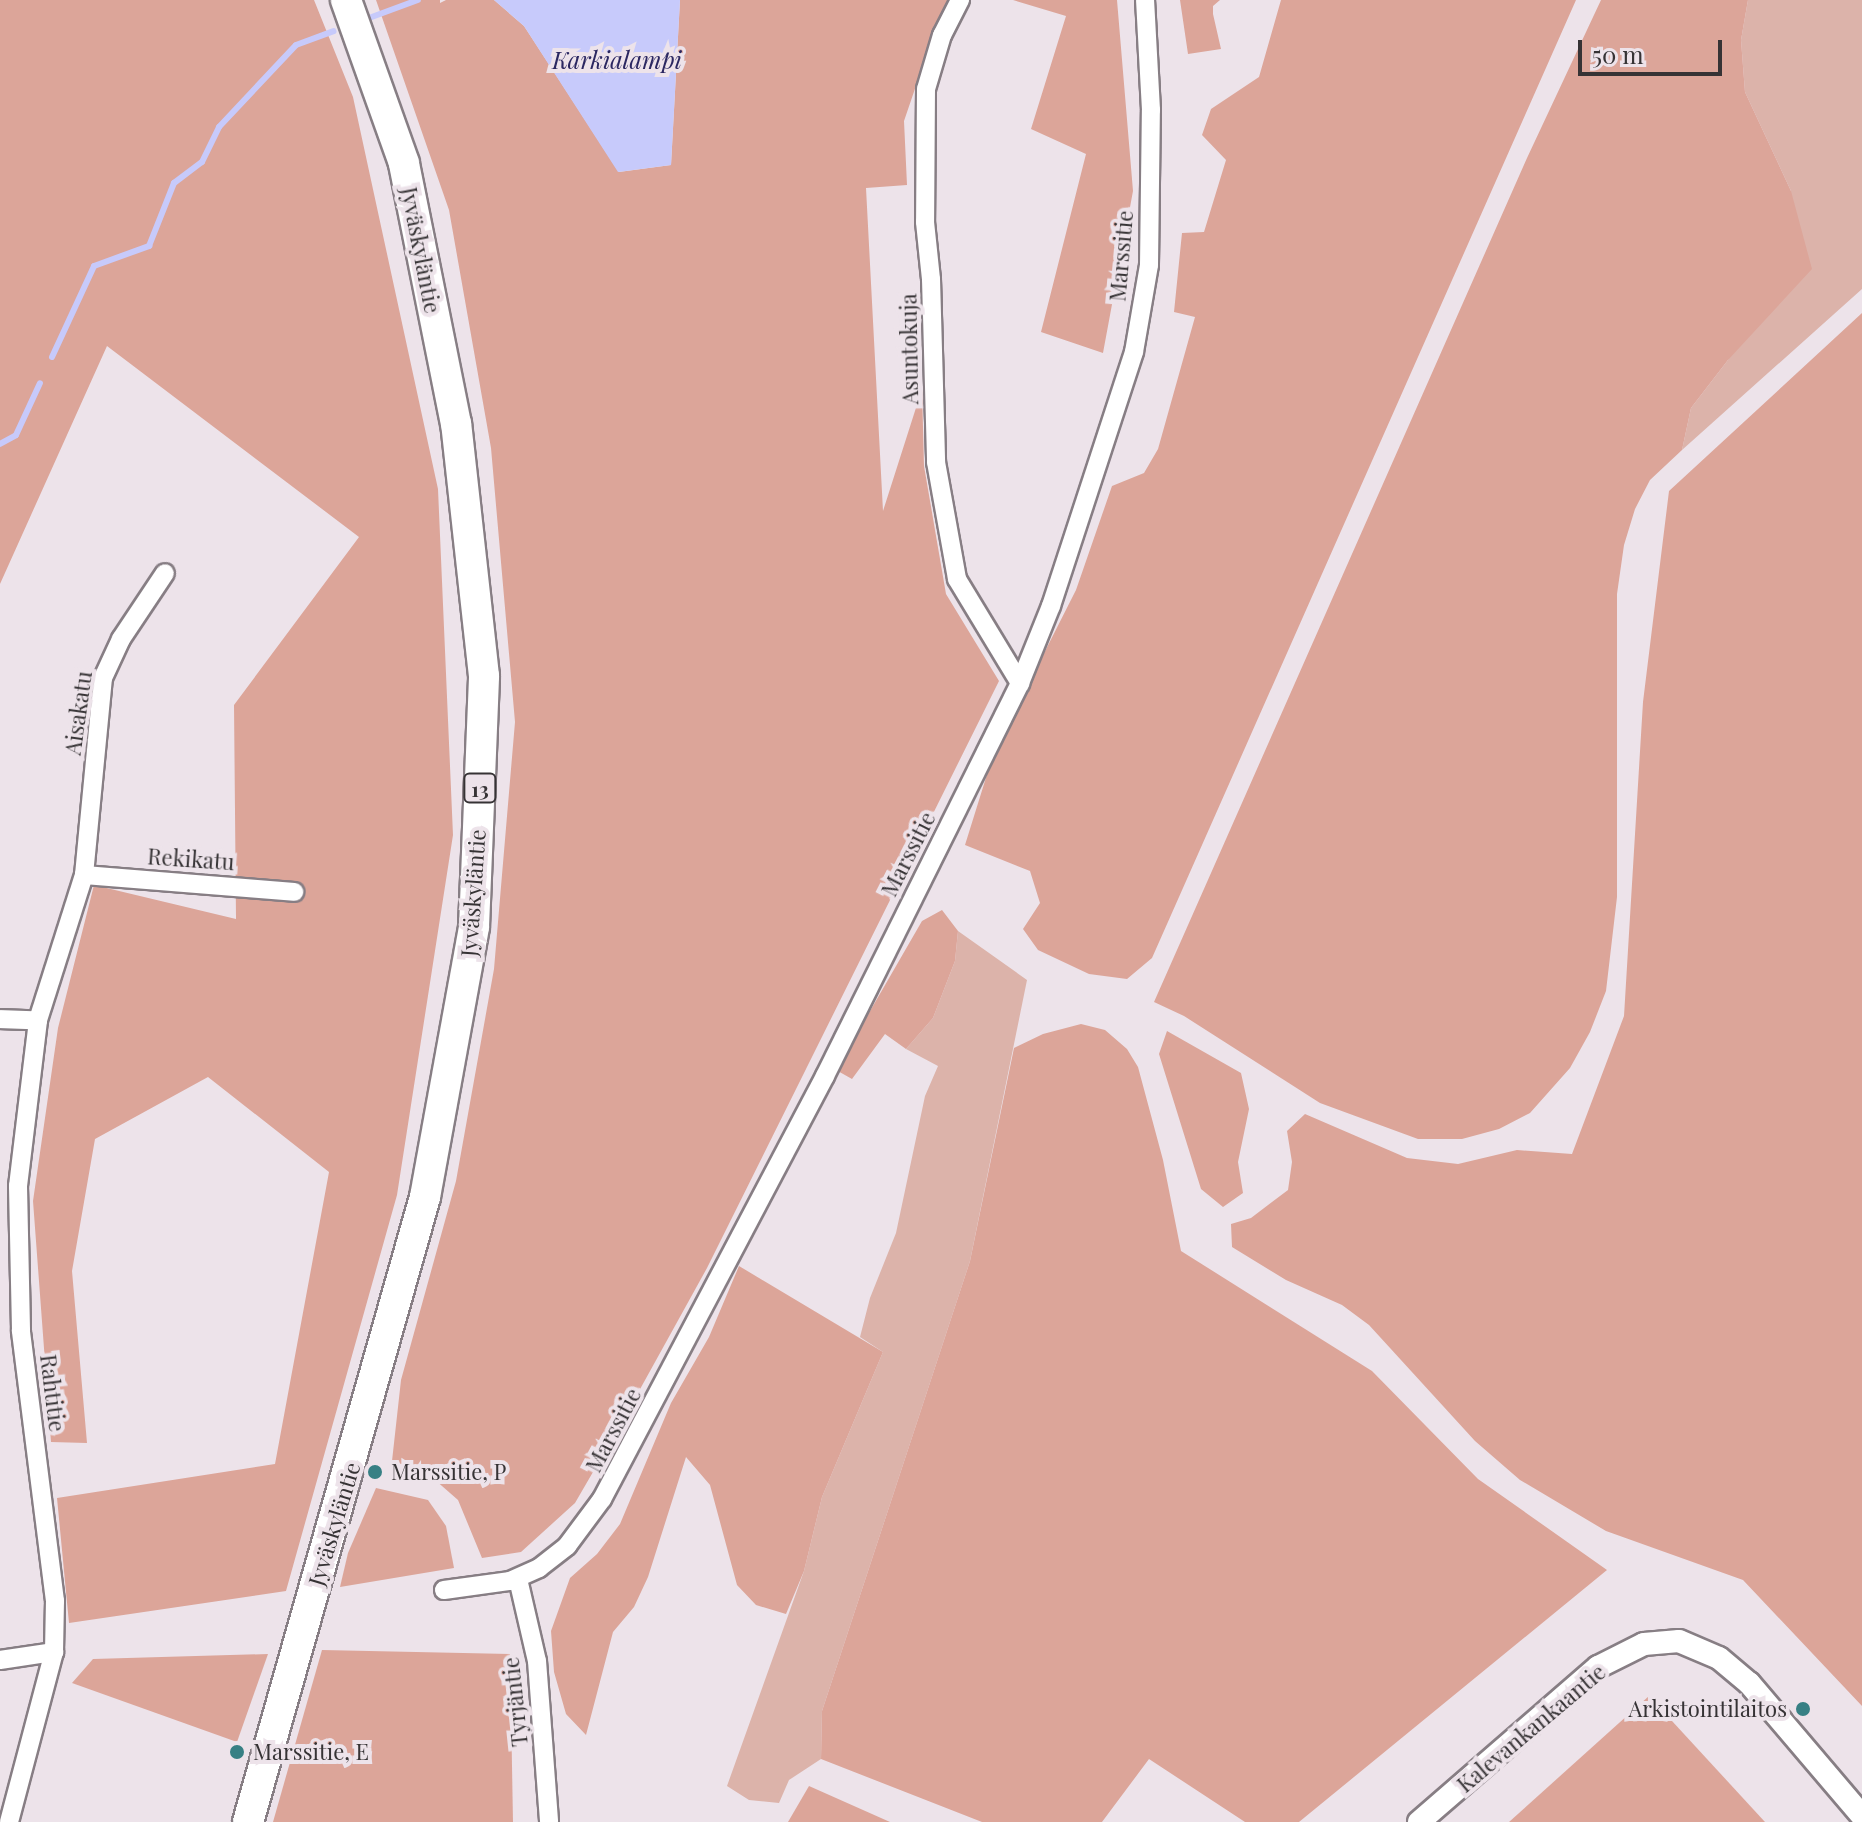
<!DOCTYPE html>
<html>
<head>
<meta charset="utf-8">
<style>
	body { margin:0 }
	#map { position:relative; width:1862px; height:1822px; overflow:hidden; background:#ede3ea; font-family:"Playfair Display",serif }
	div>[style] { position:absolute }
	.green>* { inset:0; background:#dcb3aa }
	.forest>* { inset:0; background:#dca599 }
	.water>* { inset:0; background:#c7cafb }
	.stream>* { height:6px; margin:-3px; padding:0 3px; transform-origin:3px; border-radius:3px; background:#c7cafb }
	.roads { filter:drop-shadow(2px 0 #877e84) drop-shadow(-2px 0 #877e84) drop-shadow(0 2px #877e84) drop-shadow(0 -2px #877e84) }
	.minor>* { height:18px; margin:-9px; padding:0 9px; transform-origin:9px; border-radius:9px; background:#fff }
	.tertiary>* { height:22px; margin:-11px; padding:0 11px; transform-origin:11px; border-radius:11px; background:#fff }
	.trunk>* { height:30px; margin:-15px; padding:0 15px; transform-origin:15px; border-radius:15px; background:#fff }
	.dots>* { width:22px; height:22px; translate:-50% -50%; box-sizing:border-box; border:4px solid #ede3ea; border-radius:50% }
	span { translate:-50% -50%; white-space:nowrap; text-align:center; line-height:1.15; -webkit-text-stroke:8px #ede3ea; paint-order:stroke }
	.shield-label span { padding:2px 6px; background:#ede3ea; border:2px solid; border-radius:6px; -webkit-text-stroke-width:0 }
	.shield-label { font-size:20px; color:#363335; font-weight:700 }
	.street-label { font-size:22px; color:#363335 }
	.poi-label { font-size:22px; color:#363335 }
	.left { translate:0 -50%; text-align:left }
	.right { translate:-100% -50%; text-align:right }
	.water-label { font-size:24px; color:#2b2761; font-style:italic }
	.scale { position:absolute; left:1578px; top:40px; width:144px; height:36px; box-sizing:border-box; border:4px solid #363335; border-top:0; padding-left:10px; font-size:24px; line-height:28px; white-space:nowrap; color:#363335; -webkit-text-stroke:6px #ede3ea; paint-order:stroke }
</style>
</head>
<body>
<div id="map">
	<div class="green">
		<div style="clip-path:polygon(1748px 0,1862px 0,1862px 289px,1682px 450px,1691px 408px,1728px 360px,1791px 191px,1745px 92px,1741px 40px)"></div>
		<div style="clip-path:polygon(958px 931px,1027px 980px,970px 1261px,822px 1711px,821px 1759px,789px 1780px,779px 1803px,749px 1800px,727px 1786px,804px 1571px,822px 1497px,883px 1352px,860px 1337px,870px 1298px,896px 1233px,925px 1096px,938px 1066px,906px 1049px,933px 1018px,955px 961px)"></div>
	</div>
	<div class="forest">
		<div style="clip-path:polygon(0 0,314px 0,353px 97px,438px 489px,453px 835px,397px 1195px,286px 1591px,69px 1623px,57px 1498px,275px 1464px,329px 1172px,208px 1077px,95px 1139px,72px 1271px,87px 1443px,51px 1442px,33px 1201px,58px 1028px,94px 885px,236px 919px,234px 705px,359px 537px,107px 346px,0 584px)"></div>
		<div style="clip-path:polygon(376px 0,440px 0,440px 3px,446px 0,494px 0,524px 26px,619px 172px,671px 165px,680px 0,953px 0,933px 36px,904px 121px,907px 185px,866px 188px,883px 511px,922px 389px,924px 466px,946px 594px,999px 681px,707px 1268px,618px 1429px,575px 1503px,521px 1552px,482px 1558px,458px 1500px,426px 1472px,392px 1461px,401px 1380px,456px 1181px,494px 969px,515px 722px,491px 448px,449px 210px)"></div>
		<div style="clip-path:polygon(1013px 0,1117px 0,1133px 191px,1103px 353px,1041px 332px,1086px 154px,1031px 129px,1066px 16px)"></div>
		<div style="clip-path:polygon(1180px 0,1220px 0,1213px 6px,1213px 14px,1221px 49px,1188px 54px)"></div>
		<div style="clip-path:polygon(1281px 0,1576px 0,1152px 958px,1127px 979px,1089px 974px,1038px 950px,1023px 929px,1040px 903px,1030px 871px,965px 845px,994px 752px,1076px 590px,1112px 486px,1144px 473px,1158px 449px,1195px 317px,1174px 312px,1182px 233px,1204px 232px,1226px 160px,1202px 135px,1211px 109px,1259px 77px)"></div>
		<div style="clip-path:polygon(1601px 0,1748px 0,1741px 40px,1745px 92px,1791px 191px,1812px 269px,1728px 360px,1691px 408px,1682px 450px,1650px 480px,1635px 509px,1624px 545px,1617px 594px,1617px 897px,1606px 991px,1590px 1032px,1570px 1068px,1530px 1113px,1499px 1129px,1462px 1139px,1418px 1139px,1320px 1103px,1184px 1016px,1154px 1002px,1527px 158px)"></div>
		<div style="clip-path:polygon(1862px 313px,1862px 1706px,1743px 1580px,1606px 1531px,1520px 1480px,1475px 1441px,1369px 1325px,1342px 1305px,1286px 1280px,1232px 1247px,1231px 1224px,1251px 1218px,1288px 1190px,1292px 1162px,1287px 1131px,1305px 1114px,1407px 1158px,1458px 1164px,1517px 1150px,1572px 1154px,1624px 1016px,1643px 702px,1669px 491px)"></div>
		<div style="clip-path:polygon(942px 910px,958px 931px,955px 961px,933px 1018px,906px 1049px,885px 1034px,852px 1079px,836px 1070px,922px 921px)"></div>
		<div style="clip-path:polygon(1081px 1024px,1105px 1030px,1127px 1049px,1138px 1067px,1163px 1160px,1181px 1251px,1372px 1371px,1478px 1479px,1607px 1570px,1299px 1822px,1245px 1822px,1149px 1759px,1102px 1822px,982px 1822px,821px 1759px,822px 1711px,970px 1261px,1014px 1048px,1043px 1034px)"></div>
		<div style="clip-path:polygon(1167px 1031px,1241px 1073px,1249px 1109px,1238px 1162px,1243px 1193px,1223px 1207px,1201px 1189px,1159px 1054px)"></div>
		<div style="clip-path:polygon(739px 1266px,883px 1352px,822px 1497px,804px 1571px,786px 1614px,756px 1605px,737px 1585px,710px 1485px,686px 1457px,648px 1577px,634px 1607px,613px 1632px,586px 1735px,566px 1714px,554px 1672px,551px 1631px,570px 1578px,597px 1554px,620px 1524px,671px 1403px,709px 1337px)"></div>
		<div style="clip-path:polygon(376px 1488px,428px 1500px,446px 1526px,454px 1568px,340px 1587px,348px 1553px)"></div>
		<div style="clip-path:polygon(322px 1650px,510px 1654px,513px 1822px,273px 1822px)"></div>
		<div style="clip-path:polygon(268px 1654px,237px 1742px,72px 1683px,93px 1659px)"></div>
		<div style="clip-path:polygon(1649px 1696px,1765px 1822px,1509px 1822px)"></div>
		<div style="clip-path:polygon(809px 1786px,890px 1822px,788px 1822px)"></div>
	</div>
	<div class="water">
		<div style="clip-path:polygon(494px 0,680px 0,671px 165px,618px 172px,524px 26px)"></div>
	</div>
	<div class="stream">
		<div style="left:369px;top:18px;width:52px;rotate:-20.2deg"></div>
		<div style="left:52px;top:357px;width:100px;rotate:-65.2deg"></div>
		<div style="left:94px;top:266px;width:59px;rotate:-20deg"></div>
		<div style="left:149px;top:246px;width:68px;rotate:-68.4deg"></div>
		<div style="left:174px;top:183px;width:35px;rotate:-37deg"></div>
		<div style="left:202px;top:162px;width:39px;rotate:-64deg"></div>
		<div style="left:219px;top:127px;width:112px;rotate:-46.8deg"></div>
		<div style="left:296px;top:45px;width:40px;rotate:-20.2deg"></div>
		<div style="left:0;top:444px;width:18px;rotate:-29deg"></div>
		<div style="left:16px;top:435px;width:57px;rotate:-65.2deg"></div>
	</div>
	<div class="roads">
		<div class="minor">
			<div style="left:960px;top:0;width:39px;rotate:117deg"></div>
			<div style="left:942px;top:35px;width:56px;rotate:106.5deg"></div>
			<div style="left:926px;top:89px;width:133px;rotate:90.4deg"></div>
			<div style="left:925px;top:222px;width:57px;rotate:84deg"></div>
			<div style="left:931px;top:279px;width:183px;rotate:88.4deg"></div>
			<div style="left:936px;top:462px;width:119px;rotate:79.8deg"></div>
			<div style="left:957px;top:579px;width:122px;rotate:58.8deg"></div>
			<div style="left:84px;top:875px;width:211px;rotate:4.6deg"></div>
			<div style="left:0;top:1019px;width:38px;rotate:2deg"></div>
			<div style="left:518px;top:1579px;width:84px;rotate:77deg"></div>
			<div style="left:537px;top:1661px;width:161px;rotate:85.7deg"></div>
			<div style="left:444px;top:1590px;width:67px;rotate:-7.8deg"></div>
			<div style="left:510px;top:1581px;width:32px;rotate:-24deg"></div>
			<div style="left:539px;top:1568px;width:36px;rotate:-38deg"></div>
			<div style="left:567px;top:1546px;width:59px;rotate:-53.3deg"></div>
			<div style="left:602px;top:1499px;width:478px;rotate:-62.2deg"></div>
			<div style="left:825px;top:1076px;width:439px;rotate:-63.6deg"></div>
			<div style="left:1020px;top:683px;width:83px;rotate:-68.1deg"></div>
			<div style="left:1051px;top:606px;width:267px;rotate:-71.9deg"></div>
			<div style="left:1134px;top:352px;width:88px;rotate:-80.2deg"></div>
			<div style="left:1149px;top:265px;width:155px;rotate:-89.3deg"></div>
			<div style="left:1151px;top:110px;width:110px;rotate:-93.1deg"></div>
			<div style="left:0;top:1660px;width:55px;rotate:-8.4deg"></div>
			<div style="left:9px;top:1822px;width:176px;rotate:-75.2deg"></div>
			<div style="left:54px;top:1652px;width:51px;rotate:-88.9deg"></div>
			<div style="left:55px;top:1601px;width:273px;rotate:-97.2deg"></div>
			<div style="left:21px;top:1330px;width:144px;rotate:-91.2deg"></div>
			<div style="left:18px;top:1186px;width:167px;rotate:-83.1deg"></div>
			<div style="left:38px;top:1020px;width:152px;rotate:-72.4deg"></div>
			<div style="left:84px;top:875px;width:198px;rotate:-84.5deg"></div>
			<div style="left:103px;top:678px;width:43px;rotate:-65.2deg"></div>
			<div style="left:121px;top:639px;width:79px;rotate:-56.3deg"></div>
		</div>
		<div class="tertiary">
			<div style="left:1419px;top:1822px;width:237px;rotate:-40.9deg"></div>
			<div style="left:1598px;top:1667px;width:51px;rotate:-26.6deg"></div>
			<div style="left:1644px;top:1644px;width:35px;rotate:-5deg"></div>
			<div style="left:1679px;top:1641px;width:43px;rotate:23deg"></div>
			<div style="left:1719px;top:1658px;width:39px;rotate:40deg"></div>
			<div style="left:1749px;top:1683px;width:175px;rotate:49.6deg"></div>
		</div>
		<div class="trunk">
			<div style="left:248px;top:1822px;width:650px;rotate:-74.19deg"></div>
			<div style="left:425px;top:1197px;width:274px;rotate:-79.7deg"></div>
			<div style="left:474px;top:927px;width:251px;rotate:-87.7deg"></div>
			<div style="left:484px;top:676px;width:254px;rotate:-96.3deg"></div>
			<div style="left:456px;top:424px;width:266px;rotate:-101.3deg"></div>
			<div style="left:404px;top:163px;width:173px;rotate:-109.6deg"></div>
		</div>
	</div>
	<div class="dots">
		<div style="left:375px;top:1472px;background:#378084"></div>
		<div style="left:1803px;top:1709px;background:#378084"></div>
		<div style="left:237px;top:1752px;background:#378084"></div>
	</div>
	<div class="shield-label">
		<span style="left:480px;top:788px">13</span>
	</div>
	<div class="street-label">
		<span style="left:421px;top:250px;rotate:79deg">Jyväskyläntie</span>
		<span style="left:1121px;top:256px;rotate:-85deg">Marssitie</span>
		<span style="left:909px;top:349px;rotate:-91deg">Asuntokuja</span>
		<span style="left:78px;top:713px;rotate:-82deg">Aisakatu</span>
		<span style="left:908px;top:854px;rotate:-63deg">Marssitie</span>
		<span style="left:191px;top:859px;rotate:4deg">Rekikatu</span>
		<span style="left:473px;top:893px;rotate:-86deg">Jyväskyläntie</span>
		<span style="left:53px;top:1393px;rotate:83deg">Rahtitie</span>
		<span style="left:613px;top:1430px;rotate:-62deg">Marssitie</span>
		<span style="left:334px;top:1524px;rotate:-73deg">Jyväskyläntie</span>
		<span style="left:515px;top:1702px;rotate:-96deg">Tyrjäntie</span>
		<span style="left:1531px;top:1728px;rotate:-40deg">Kalevankankaantie</span>
	</div>
	<div class="poi-label">
		<span class="left" style="left:391px;top:1472px">Marssitie, P</span>
		<span class="right" style="left:1787px;top:1709px">Arkistointilaitos</span>
		<span class="left" style="left:253px;top:1752px">Marssitie, E</span>
	</div>
	<div class="water-label">
		<span style="left:617px;top:60px">Karkialampi</span>
	</div>
	<div class="scale">50 m</div>
</div>
</body>
</html>
